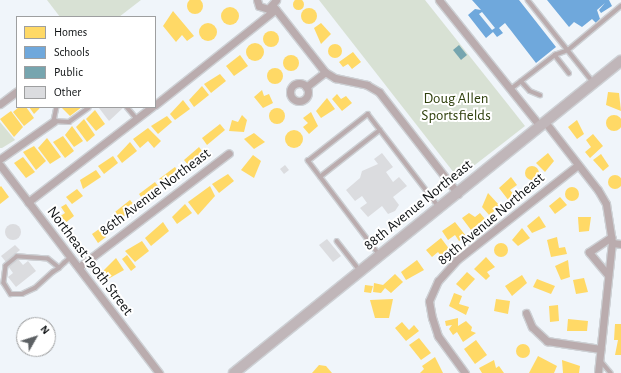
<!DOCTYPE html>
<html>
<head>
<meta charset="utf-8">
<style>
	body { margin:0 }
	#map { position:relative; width:621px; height:373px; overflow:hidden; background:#f0f5fa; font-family:"Alegreya Sans",sans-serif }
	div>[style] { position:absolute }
	.green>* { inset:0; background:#d8e1d4 }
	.homes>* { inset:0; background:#ffd966 }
	.round { border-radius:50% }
	.schools>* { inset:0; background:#6fa8dc }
	.public>* { inset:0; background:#76a5af }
	.building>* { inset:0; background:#dbdcdf }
	.roads { filter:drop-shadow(1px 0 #cdd0d4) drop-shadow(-1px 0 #cdd0d4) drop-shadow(0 1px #cdd0d4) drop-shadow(0 -1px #cdd0d4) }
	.lane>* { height:3.5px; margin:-1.75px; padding:0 1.75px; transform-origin:1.75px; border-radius:1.75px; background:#baacae }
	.street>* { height:7px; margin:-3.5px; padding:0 3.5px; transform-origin:3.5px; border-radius:3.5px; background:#baacae }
	.street>.ring { margin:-3.5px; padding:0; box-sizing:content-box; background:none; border:7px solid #baacae; border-radius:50% }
	.secondary>* { height:10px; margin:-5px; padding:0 5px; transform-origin:5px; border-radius:5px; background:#c0b6b9 }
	span { translate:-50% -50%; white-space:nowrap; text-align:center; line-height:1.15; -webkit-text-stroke:4px #fff; paint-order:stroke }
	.park-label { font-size:15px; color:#30410e }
	.street-label { font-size:15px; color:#0d1012 }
	.legend { position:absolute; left:16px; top:16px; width:140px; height:92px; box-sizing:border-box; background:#fff; border:1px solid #9e9fa0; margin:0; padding:5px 7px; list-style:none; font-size:12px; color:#0d1012 }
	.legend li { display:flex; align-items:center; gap:8px; height:20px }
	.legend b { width:20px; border:1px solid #9e9fa0 }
	.north { position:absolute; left:16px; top:317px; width:40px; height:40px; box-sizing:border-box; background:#fff; border:1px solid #9e9fa0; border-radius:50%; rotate:51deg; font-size:11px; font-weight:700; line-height:16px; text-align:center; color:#0d1012 }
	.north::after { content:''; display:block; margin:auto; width:14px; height:18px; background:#5c6063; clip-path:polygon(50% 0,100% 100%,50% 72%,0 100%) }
</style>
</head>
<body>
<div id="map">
	<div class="green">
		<div style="clip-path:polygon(47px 0,141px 0,119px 17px,60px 17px)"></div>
		<div style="clip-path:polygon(319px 0,425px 0,525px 126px,458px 178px)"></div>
		<div style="clip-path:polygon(0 122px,15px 140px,2px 148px,0 148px)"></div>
	</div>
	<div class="homes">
		<div class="round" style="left:187px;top:-2px;width:16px;height:16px"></div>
		<div class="round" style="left:292.5px;top:-1.5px;width:11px;height:11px"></div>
		<div class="round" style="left:221px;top:7px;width:18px;height:18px"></div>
		<div class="round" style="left:301px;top:8px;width:16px;height:16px"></div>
		<div style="clip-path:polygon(173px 11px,194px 36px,187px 41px,182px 35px,176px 42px,163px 26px)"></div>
		<div style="clip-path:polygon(321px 23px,331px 34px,321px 44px,314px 28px)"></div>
		<div class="round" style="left:199px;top:23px;width:18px;height:18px"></div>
		<div class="round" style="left:263px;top:31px;width:16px;height:16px"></div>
		<div class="round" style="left:246px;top:43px;width:18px;height:18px"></div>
		<div class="round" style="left:328px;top:44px;width:14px;height:14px"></div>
		<div style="clip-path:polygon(353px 52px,361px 62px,352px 69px,348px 64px,343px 67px,339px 62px)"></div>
		<div class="round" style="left:283px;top:55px;width:16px;height:16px"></div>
		<div style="clip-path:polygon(240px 55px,248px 66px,234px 76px,226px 66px)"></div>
		<div class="round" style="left:267px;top:68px;width:16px;height:16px"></div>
		<div style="clip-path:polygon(220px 74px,226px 81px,211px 93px,204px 84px)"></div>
		<div style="clip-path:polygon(202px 86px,209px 95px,194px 107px,189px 100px)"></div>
		<div style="clip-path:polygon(262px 90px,264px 96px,269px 94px,273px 103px,263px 108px,254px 97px)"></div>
		<div style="clip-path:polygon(608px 92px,619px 93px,621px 111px,606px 105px)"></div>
		<div style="clip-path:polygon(337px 94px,341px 99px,346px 96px,352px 103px,342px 111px,332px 99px)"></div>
		<div style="clip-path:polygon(327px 98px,335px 109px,321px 118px,316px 111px)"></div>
		<div style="clip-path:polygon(183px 100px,190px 109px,175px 120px,170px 114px)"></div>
		<div style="clip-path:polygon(19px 107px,26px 107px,34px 118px,24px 126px,13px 112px)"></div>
		<div style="clip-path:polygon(29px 107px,40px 107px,39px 109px,34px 114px)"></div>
		<div style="clip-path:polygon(82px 107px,70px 116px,62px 108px,64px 107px)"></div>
		<div class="round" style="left:269px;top:108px;width:16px;height:16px"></div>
		<div style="clip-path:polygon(95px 110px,105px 124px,96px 131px,86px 119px)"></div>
		<div style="clip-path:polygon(11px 111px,23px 127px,14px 137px,0 119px)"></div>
		<div style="clip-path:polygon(311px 112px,318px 126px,309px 134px,303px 127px,308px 123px,303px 118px)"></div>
		<div style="clip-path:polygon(242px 115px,247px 120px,244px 132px,229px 131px,232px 120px,238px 122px)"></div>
		<div class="round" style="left:606px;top:115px;width:16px;height:16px"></div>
		<div style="clip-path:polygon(167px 116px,172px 122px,158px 134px,151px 126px)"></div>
		<div style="clip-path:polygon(84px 119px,95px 135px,87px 142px,76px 127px)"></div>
		<div style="clip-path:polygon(577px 120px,584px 134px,577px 139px,568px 127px)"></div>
		<div style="clip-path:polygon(220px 124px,225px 130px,207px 145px,202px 138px)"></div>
		<div style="clip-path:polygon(72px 126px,83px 141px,74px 147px,65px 135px)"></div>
		<div style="clip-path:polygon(148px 128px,161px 141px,154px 148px,148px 141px,140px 148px,133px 139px)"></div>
		<div class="round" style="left:285px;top:130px;width:18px;height:18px"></div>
		<div style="clip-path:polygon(254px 133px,265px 142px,254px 149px,244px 139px)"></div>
		<div style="clip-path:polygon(593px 134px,603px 146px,590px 158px,585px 152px,591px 147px,586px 140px)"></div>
		<div style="clip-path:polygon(63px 136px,74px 151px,65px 158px,53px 142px)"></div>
		<div style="clip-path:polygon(47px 138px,61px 157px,50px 164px,38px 148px)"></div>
		<div style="clip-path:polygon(130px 142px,137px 151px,122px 163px,117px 156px)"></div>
		<div style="clip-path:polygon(34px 146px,46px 161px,36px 170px,23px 152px)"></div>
		<div style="clip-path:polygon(199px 147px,205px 155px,189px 166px,184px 160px)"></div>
		<div style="clip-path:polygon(548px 153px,554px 161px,545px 172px,536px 163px)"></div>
		<div style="clip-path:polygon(601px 154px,609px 166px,603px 171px,593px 160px)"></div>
		<div style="clip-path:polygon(253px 155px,261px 161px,254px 178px,241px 170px)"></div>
		<div style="clip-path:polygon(113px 156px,118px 163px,104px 174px,98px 166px)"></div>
		<div style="clip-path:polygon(23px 157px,35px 172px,26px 178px,14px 163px)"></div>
		<div class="round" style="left:525px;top:166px;width:14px;height:14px"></div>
		<div style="clip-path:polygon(175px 167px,180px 174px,164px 186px,159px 179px)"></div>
		<div style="clip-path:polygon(96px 170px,101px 177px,83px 189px,80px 180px)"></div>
		<div style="clip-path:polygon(228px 174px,234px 181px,219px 193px,212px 184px)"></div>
		<div class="round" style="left:608px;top:175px;width:14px;height:14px"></div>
		<div style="clip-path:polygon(511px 177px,517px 185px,510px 190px,515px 196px,509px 201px,499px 188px)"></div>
		<div style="clip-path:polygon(155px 182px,160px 189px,144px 201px,139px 194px)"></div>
		<div style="clip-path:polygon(1px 186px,9px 197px,0 204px,0 187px)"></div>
		<div style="clip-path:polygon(210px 186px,215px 196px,198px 215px,188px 202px)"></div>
		<div class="round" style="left:565px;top:187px;width:14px;height:14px"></div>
		<div style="clip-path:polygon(77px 189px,83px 196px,72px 204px,66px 197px)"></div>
		<div style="clip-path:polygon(488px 193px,499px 205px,490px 216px,482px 207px)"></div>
		<div style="clip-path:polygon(560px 197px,567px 205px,555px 214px,549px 206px)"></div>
		<div style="clip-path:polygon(130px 200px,136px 207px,120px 219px,115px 212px)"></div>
		<div style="clip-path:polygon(66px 204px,74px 216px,64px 224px,59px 217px,65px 213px,61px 207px)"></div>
		<div style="clip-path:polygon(185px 204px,192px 213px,177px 224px,172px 217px)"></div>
		<div style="clip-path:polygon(469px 213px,475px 217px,480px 213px,485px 219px,471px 230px,462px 218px)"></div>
		<div style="clip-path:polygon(539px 216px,546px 227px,532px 233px,527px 226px)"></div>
		<div style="clip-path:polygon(578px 217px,591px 217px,589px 231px,579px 232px)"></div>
		<div style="clip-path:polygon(163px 222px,169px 231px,151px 246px,145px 238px)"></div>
		<div style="clip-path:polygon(455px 222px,466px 236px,459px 241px,455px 235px,448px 240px,442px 231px)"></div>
		<div style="clip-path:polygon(102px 227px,106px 237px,98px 243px,92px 234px)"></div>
		<div style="clip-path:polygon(522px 228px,530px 238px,518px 246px,512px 240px)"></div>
		<div style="clip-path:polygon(557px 237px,559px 248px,565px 247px,567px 254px,551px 257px,547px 240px)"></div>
		<div style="clip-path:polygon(441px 238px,450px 250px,442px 257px,438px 252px,432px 257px,426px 250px)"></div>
		<div style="clip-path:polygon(142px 241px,149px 251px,135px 262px,125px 251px)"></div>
		<div class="round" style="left:494px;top:243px;width:14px;height:14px"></div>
		<div style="clip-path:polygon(127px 255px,136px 267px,131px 271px,122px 259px)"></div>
		<div style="clip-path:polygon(486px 257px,495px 267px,487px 272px,490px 276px,486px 280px,474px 269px)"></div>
		<div style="clip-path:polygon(116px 258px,124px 270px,108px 279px,102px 272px)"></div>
		<div style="clip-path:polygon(417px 260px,424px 270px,406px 280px,401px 272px)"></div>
		<div style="clip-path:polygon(568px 260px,570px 277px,561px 280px,555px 266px)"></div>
		<div style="clip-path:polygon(467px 272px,475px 279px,464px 291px,456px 284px)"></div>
		<div style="clip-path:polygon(395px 274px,403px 282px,391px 293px,385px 288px,381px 293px,373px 292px,374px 283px,383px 285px)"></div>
		<div style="clip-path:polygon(522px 275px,527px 283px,512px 296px,505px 286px)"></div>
		<div style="clip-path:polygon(584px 278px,588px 292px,576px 294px,573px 280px)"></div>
		<div style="clip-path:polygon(537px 279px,555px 286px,551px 294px,533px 287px)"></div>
		<div style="clip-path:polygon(365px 285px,373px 286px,371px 293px,364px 292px)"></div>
		<div style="clip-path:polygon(454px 293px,462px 296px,459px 304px,469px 307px,466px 315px,449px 306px)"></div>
		<div style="clip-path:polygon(393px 299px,389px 318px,375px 318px,370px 300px)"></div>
		<div style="clip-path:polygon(496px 299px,510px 301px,508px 314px,494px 311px)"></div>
		<div style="clip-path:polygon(558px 305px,559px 321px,550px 322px,549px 306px)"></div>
		<div style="clip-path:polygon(458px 318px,458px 326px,466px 321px,472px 327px,471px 331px,476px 333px,463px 342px,457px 332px,453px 335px,449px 329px,452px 325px,446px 326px,445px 321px)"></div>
		<div style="clip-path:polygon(568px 319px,588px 321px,587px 331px,567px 331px)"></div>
		<div style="clip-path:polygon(402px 322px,409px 330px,414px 325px,419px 331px,406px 341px,395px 328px)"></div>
		<div style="clip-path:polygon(615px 324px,621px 324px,621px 355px,615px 355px,618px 340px,614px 340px)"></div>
		<div style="clip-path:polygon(419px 338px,431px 353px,421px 360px,409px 345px)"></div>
		<div style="clip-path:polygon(476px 340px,487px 355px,475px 364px,464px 349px)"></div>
		<div class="round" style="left:516px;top:344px;width:14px;height:14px"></div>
		<div style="clip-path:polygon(538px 356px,557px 366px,554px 373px,529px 373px)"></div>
		<div style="clip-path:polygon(435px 357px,443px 373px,420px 373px,424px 369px,422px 366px)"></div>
		<div style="clip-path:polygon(494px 360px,496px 368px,499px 366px,504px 373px,482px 373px,479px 368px)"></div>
		<div style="clip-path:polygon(562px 360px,580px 366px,579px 373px,563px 373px)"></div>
		<div style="clip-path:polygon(319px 365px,326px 366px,332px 373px,312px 373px)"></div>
	</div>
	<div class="schools">
		<div style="clip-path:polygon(evenodd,472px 0,519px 0,556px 47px,536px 63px,505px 23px,499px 28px,503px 33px,497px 37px,493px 32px,486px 38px,468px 15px,475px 9px,481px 10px,472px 0,482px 12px,495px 28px,492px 30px,479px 14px,482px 12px)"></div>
		<div style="clip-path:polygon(547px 0,609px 0,612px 6px,601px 13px,599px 10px,605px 3px,597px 10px,600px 19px,596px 23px,592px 19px,582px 27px,574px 22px,569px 27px)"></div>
	</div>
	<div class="public">
		<div style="clip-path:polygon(459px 45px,467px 55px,461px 60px,453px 50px)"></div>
	</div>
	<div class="building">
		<div style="clip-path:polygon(124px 107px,109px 121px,99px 108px,101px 107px)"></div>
		<div style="clip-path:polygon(382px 153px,393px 167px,386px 172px,393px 182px,399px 177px,407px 186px,393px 197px,399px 205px,395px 211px,388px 214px,382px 206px,368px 217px,360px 208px,367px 203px,362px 196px,355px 201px,346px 190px,360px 178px,362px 171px,378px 164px,374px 159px)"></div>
		<div style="clip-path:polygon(285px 165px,289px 170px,284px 174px,280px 169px)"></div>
		<div style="clip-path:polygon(111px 220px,115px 226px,110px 230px,106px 223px)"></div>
		<div class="round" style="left:5px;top:224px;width:16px;height:16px"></div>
		<div style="clip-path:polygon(327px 239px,341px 256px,333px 262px,319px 245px)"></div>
		<div style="clip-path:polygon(15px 245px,20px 250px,6px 262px,1px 256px)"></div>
		<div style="clip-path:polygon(18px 259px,23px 265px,28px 261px,36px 271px,16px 287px,8px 277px,13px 273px,8px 266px)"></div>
		<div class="round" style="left:16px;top:335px;width:8px;height:8px"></div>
	</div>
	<div class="roads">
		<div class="lane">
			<div style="left:528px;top:0;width:105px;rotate:51.6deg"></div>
			<div style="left:555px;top:55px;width:23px;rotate:52deg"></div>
			<div style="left:521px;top:81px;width:13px;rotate:48deg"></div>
			<div style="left:530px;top:91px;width:11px;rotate:22deg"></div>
			<div style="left:511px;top:89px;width:56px;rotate:-37.7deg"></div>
			<div style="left:555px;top:55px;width:14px;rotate:-21deg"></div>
			<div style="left:568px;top:50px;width:69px;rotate:-39.7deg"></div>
			<div style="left:57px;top:107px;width:14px;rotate:102deg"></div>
			<div style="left:54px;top:121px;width:15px;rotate:4deg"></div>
			<div style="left:69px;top:122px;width:24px;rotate:-36deg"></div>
			<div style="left:127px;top:107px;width:16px;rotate:50deg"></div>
			<div style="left:320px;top:177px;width:76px;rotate:-38.1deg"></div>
			<div style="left:337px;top:241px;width:37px;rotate:52deg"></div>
			<div style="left:379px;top:255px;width:118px;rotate:-127.1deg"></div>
			<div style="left:308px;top:161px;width:76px;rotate:-38.1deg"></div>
			<div style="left:368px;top:114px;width:117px;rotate:52.6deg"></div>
			<div style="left:59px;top:268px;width:14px;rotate:-141deg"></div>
			<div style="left:48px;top:259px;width:31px;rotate:-176deg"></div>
			<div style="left:17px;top:257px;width:14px;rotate:141deg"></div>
			<div style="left:6px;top:266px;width:17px;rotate:97deg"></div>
			<div style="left:4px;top:283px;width:13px;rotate:58deg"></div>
			<div style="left:11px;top:294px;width:11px"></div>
			<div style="left:22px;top:294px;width:14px;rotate:-25deg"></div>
			<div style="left:35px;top:288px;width:24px;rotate:-42deg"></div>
			<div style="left:53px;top:272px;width:7px;rotate:-34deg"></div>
			<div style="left:59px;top:268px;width:7px;rotate:-45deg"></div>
			<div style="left:64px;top:263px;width:9px;rotate:-41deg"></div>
			<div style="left:600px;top:360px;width:17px;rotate:50deg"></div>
		</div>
		<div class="street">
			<div style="left:257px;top:0;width:6px;rotate:72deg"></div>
			<div style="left:259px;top:6px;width:9px;rotate:18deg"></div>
			<div style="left:268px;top:9px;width:12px;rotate:-48deg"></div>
			<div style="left:439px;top:0;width:161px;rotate:51.3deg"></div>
			<div style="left:273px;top:6px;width:84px;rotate:51.8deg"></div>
			<div style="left:325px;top:72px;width:12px;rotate:31deg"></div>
			<div style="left:335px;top:78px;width:33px;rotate:12deg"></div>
			<div style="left:367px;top:85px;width:14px;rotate:30deg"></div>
			<div style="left:379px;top:92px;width:129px;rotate:52.2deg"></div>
			<div class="ring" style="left:290px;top:83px;width:11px;height:11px"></div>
			<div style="left:306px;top:87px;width:24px;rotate:-38deg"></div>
			<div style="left:0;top:104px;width:21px;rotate:-37deg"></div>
			<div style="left:155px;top:105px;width:154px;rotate:-38.4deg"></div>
			<div style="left:545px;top:122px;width:86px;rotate:52.1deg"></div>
			<div style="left:598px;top:190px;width:16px;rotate:60deg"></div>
			<div style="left:606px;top:204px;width:39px;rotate:81deg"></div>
			<div style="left:612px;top:243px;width:9px;rotate:6deg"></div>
			<div style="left:0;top:159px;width:66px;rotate:-35.1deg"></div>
			<div style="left:0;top:165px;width:262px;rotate:52.6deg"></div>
			<div style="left:28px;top:202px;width:156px;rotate:-37.5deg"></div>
			<div style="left:79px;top:267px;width:188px;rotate:-37.2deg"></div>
			<div style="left:608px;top:275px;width:30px;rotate:-130deg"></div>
			<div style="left:589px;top:252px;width:27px;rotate:-34deg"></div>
			<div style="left:526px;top:313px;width:15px;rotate:67deg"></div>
			<div style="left:532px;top:327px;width:21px;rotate:43deg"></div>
			<div style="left:547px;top:341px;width:54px;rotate:8.6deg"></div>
			<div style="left:465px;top:373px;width:46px;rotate:-126.1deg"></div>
			<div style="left:438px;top:336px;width:19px;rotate:-108deg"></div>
			<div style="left:432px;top:318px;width:17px;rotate:-100deg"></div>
			<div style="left:429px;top:301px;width:22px;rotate:-66deg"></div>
			<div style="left:438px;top:281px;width:30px;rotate:-48deg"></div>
			<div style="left:458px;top:259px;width:152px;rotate:-38.1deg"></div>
			<div style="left:598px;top:373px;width:131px;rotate:-83.9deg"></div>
		</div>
		<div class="secondary">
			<div style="left:234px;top:373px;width:497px;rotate:-38.9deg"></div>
		</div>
	</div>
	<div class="park-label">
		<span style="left:456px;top:107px">Doug Allen<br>Sportsfields</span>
	</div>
	<div class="street-label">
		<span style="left:155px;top:192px;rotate:-37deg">86th Avenue Northeast</span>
		<span style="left:418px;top:205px;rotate:-39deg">88th Avenue Northeast</span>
		<span style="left:491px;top:219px;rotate:-40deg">89th Avenue Northeast</span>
		<span style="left:90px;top:261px;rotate:53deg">Northeast 190th Street</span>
	</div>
	<ul class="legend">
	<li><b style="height:11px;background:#ffd966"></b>Homes</li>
	<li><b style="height:11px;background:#6fa8dc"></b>Schools</li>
	<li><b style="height:11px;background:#76a5af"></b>Public</li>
	<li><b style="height:11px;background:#dbdcdf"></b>Other</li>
	</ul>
	<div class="north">N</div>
</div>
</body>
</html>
